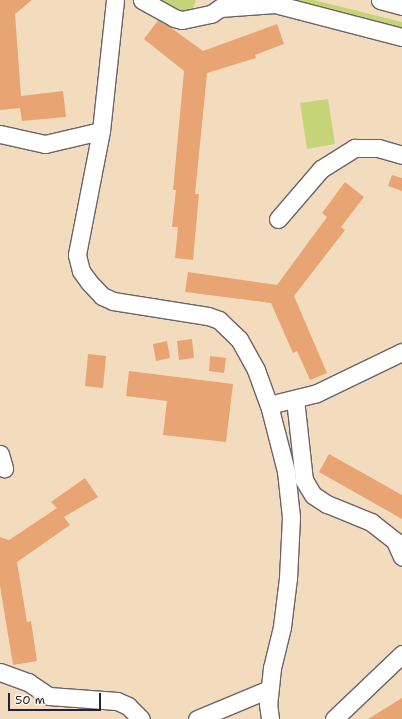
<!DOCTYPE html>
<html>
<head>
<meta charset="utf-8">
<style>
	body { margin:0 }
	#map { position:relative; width:402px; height:719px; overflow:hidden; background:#f3dcbe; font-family:"Shantell Sans",sans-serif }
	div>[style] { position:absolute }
	.green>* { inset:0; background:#c5d476 }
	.building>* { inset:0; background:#e9a474 }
	.roads { filter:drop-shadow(1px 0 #6b6369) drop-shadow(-1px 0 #6b6369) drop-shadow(0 1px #6b6369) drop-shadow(0 -1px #6b6369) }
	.minor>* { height:17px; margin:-8.5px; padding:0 8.5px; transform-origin:8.5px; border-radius:8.5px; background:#fff }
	span { translate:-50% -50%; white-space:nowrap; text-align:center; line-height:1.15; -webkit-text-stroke:4px #fcf5e5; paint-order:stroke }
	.scale { position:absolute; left:8px; top:693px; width:93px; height:18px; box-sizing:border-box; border:2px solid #22223b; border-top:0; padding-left:5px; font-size:12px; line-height:14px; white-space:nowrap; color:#22223b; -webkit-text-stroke:3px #fcf5e5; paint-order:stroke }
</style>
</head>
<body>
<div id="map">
	<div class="green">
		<div style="clip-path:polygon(150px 0,196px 0,191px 13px,178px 16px)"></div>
		<div style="clip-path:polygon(226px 0,314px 0,402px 22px,402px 33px)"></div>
		<div style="clip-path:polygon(328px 99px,335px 144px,307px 149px,300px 103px)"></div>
	</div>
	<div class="building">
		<div style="clip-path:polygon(0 0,32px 0,15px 14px,21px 96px,63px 91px,66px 117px,22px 121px,20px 108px,0 110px)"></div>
		<div style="clip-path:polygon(159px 19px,203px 51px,277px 24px,284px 44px,255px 55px,256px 58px,207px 73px,195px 194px,199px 194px,193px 260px,175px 258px,178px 227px,172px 227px,176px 190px,173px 190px,184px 71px,144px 39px)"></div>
		<div style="clip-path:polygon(392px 175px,402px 178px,402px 191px,388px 186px)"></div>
		<div style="clip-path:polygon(345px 182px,364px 197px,341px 227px,345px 230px,294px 296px,327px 373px,310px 380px,297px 351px,293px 353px,271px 303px,185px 292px,188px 272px,277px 285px,327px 217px,322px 213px)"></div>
		<div style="clip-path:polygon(192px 339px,194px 358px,179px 360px,177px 341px)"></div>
		<div style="clip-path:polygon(167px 341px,170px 358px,156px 361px,153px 344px)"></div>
		<div style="clip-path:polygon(88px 354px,106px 356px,103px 388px,85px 386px)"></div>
		<div style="clip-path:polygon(210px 356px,226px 358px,224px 373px,209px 371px)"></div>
		<div style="clip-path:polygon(129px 371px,233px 384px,226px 442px,163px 435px,167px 401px,126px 396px)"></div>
		<div style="clip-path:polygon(329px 454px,402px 495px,402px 519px,319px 472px)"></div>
		<div style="clip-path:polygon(85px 478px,98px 497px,64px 517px,70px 525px,17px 562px,27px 622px,31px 621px,37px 661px,13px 665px,0 586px,0 537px,9px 540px,57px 508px,51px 502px)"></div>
		<div style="clip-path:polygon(402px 698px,402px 719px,368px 719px)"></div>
	</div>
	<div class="roads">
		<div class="minor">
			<div style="left:115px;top:0;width:132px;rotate:96.1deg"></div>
			<div style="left:101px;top:131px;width:126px;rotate:101deg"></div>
			<div style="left:77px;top:255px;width:16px;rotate:76deg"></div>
			<div style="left:81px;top:271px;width:14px;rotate:54deg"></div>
			<div style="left:89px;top:282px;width:19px;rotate:47deg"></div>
			<div style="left:102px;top:296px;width:12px;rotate:24deg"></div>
			<div style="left:113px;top:301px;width:96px;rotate:9deg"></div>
			<div style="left:208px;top:316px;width:12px;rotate:20deg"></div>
			<div style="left:219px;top:320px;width:28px;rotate:44deg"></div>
			<div style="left:239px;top:339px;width:35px;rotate:61deg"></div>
			<div style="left:256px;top:370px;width:37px;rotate:70deg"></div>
			<div style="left:269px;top:405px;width:68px;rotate:75.6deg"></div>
			<div style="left:286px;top:471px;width:46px;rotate:83.8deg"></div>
			<div style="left:291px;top:517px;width:61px;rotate:92.8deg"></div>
			<div style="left:288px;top:578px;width:49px;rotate:97deg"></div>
			<div style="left:282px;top:627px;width:42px;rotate:103.7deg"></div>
			<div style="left:272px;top:668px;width:36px;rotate:96deg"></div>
			<div style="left:268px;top:704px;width:15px;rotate:82deg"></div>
			<div style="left:142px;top:0;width:37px;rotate:29deg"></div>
			<div style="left:174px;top:18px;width:8px;rotate:14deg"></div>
			<div style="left:182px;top:20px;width:30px;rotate:-12deg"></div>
			<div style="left:211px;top:14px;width:11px;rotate:-34deg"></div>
			<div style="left:220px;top:8px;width:55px;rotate:-4.2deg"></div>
			<div style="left:275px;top:4px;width:131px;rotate:14.6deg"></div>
			<div style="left:380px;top:0;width:23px;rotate:15deg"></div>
			<div style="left:0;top:134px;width:46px;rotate:12.5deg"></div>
			<div style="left:45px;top:144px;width:57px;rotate:-13.1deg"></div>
			<div style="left:278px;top:219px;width:66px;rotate:-49.3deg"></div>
			<div style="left:321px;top:169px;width:40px;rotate:-32deg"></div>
			<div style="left:355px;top:148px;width:23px"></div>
			<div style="left:378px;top:148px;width:25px;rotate:16deg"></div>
			<div style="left:295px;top:399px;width:81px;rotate:83.7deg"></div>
			<div style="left:304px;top:480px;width:17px;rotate:59deg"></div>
			<div style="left:313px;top:495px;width:17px;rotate:33deg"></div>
			<div style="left:327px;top:504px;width:48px;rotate:22.2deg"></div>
			<div style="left:371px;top:522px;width:31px;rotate:38deg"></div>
			<div style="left:395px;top:541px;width:17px;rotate:66deg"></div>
			<div style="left:269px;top:405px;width:49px;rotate:-14deg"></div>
			<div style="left:317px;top:393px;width:94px;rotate:-25.8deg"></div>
			<div style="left:0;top:454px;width:15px;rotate:74deg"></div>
			<div style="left:0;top:672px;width:30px;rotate:20deg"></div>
			<div style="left:28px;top:682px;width:25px;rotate:34deg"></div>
			<div style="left:49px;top:696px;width:68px;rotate:4.2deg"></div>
			<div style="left:117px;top:701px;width:12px;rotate:24deg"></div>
			<div style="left:128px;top:706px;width:18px;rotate:45deg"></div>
			<div style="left:197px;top:719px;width:78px;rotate:-22.6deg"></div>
			<div style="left:334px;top:719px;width:94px;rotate:-43.7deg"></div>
		</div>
	</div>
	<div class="scale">50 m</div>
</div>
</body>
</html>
